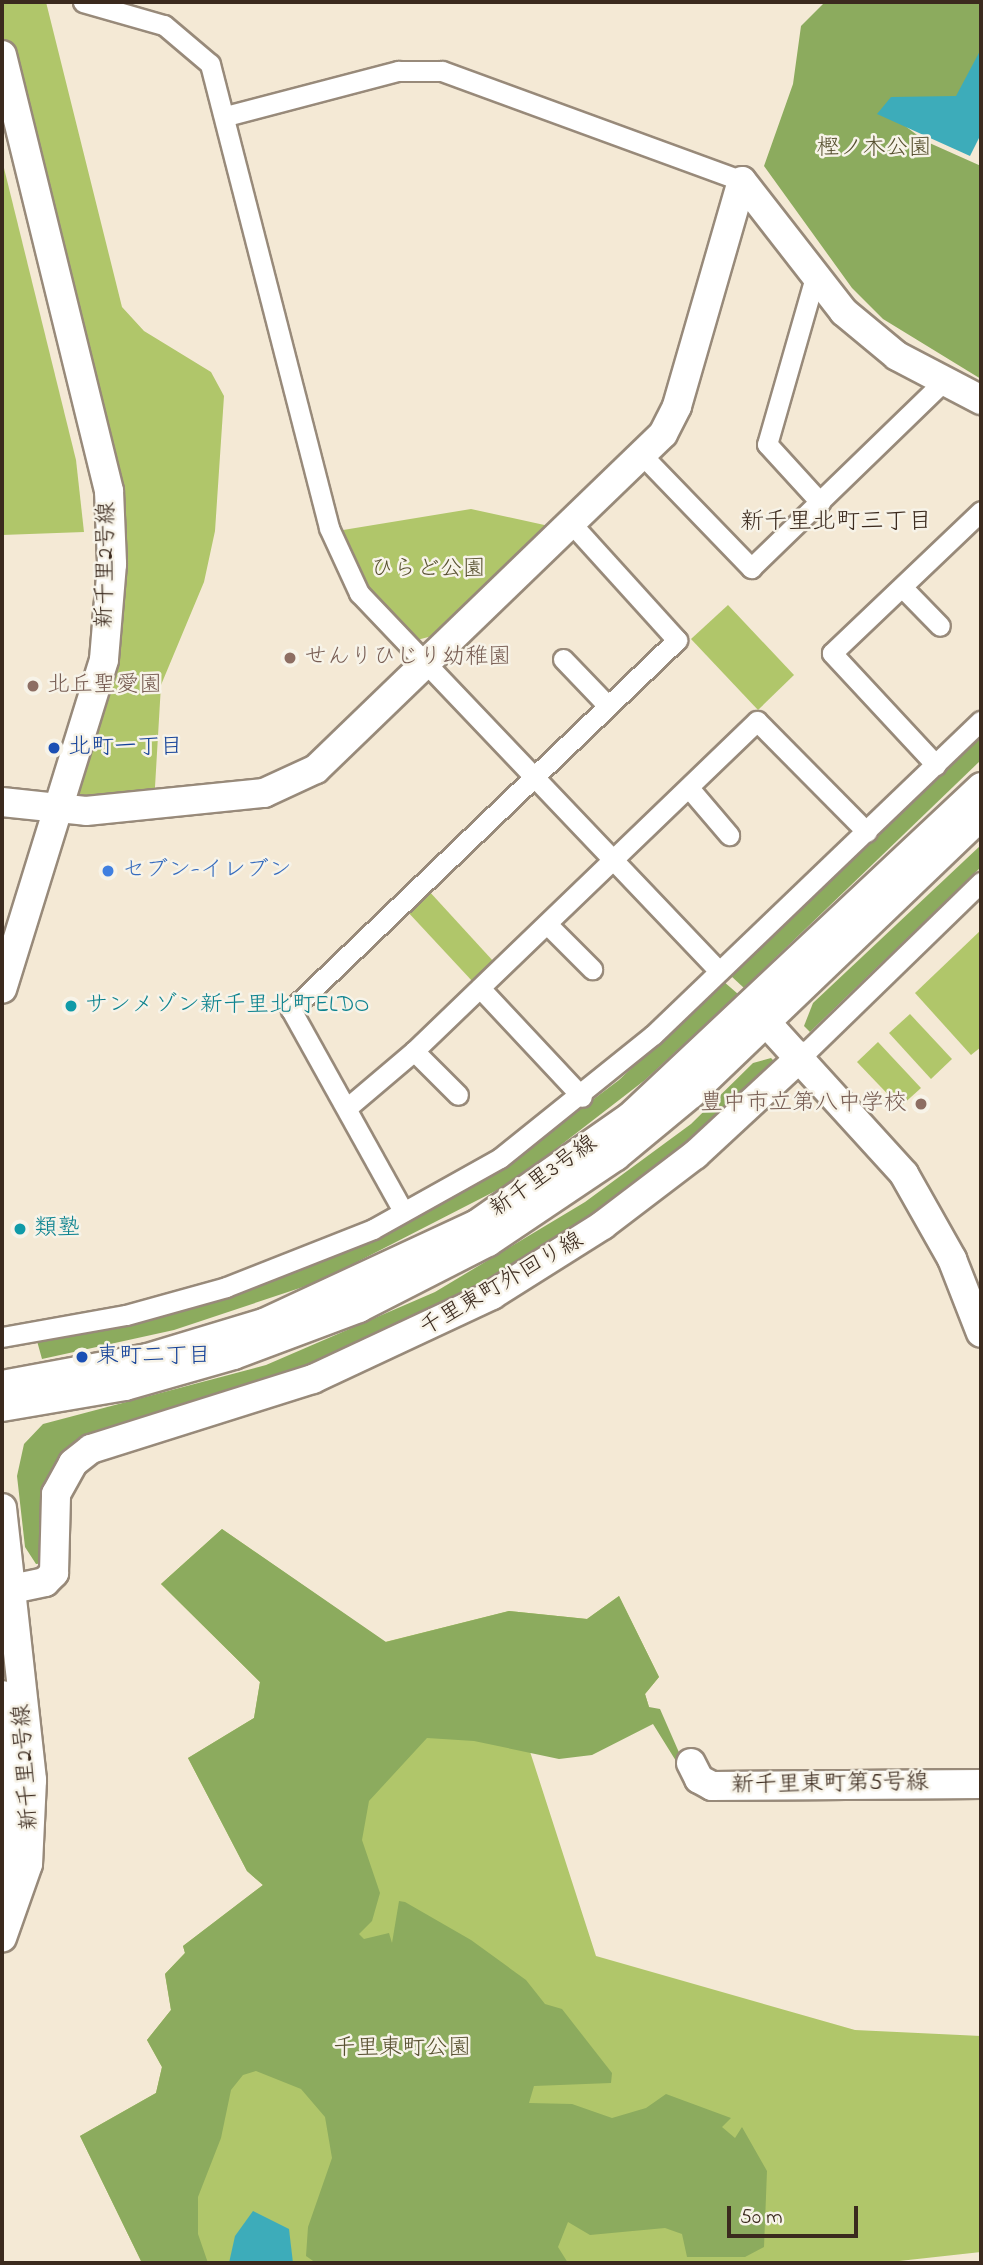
<!DOCTYPE html>
<html>
<head>
<meta charset="utf-8">
<style>
	body { margin:0 }
	#map { position:relative; width:983px; height:2265px; overflow:hidden; background:#f4e9d5; font-family:"Indie Flower","Klee One",sans-serif }
	div>[style] { position:absolute }
	.green>* { inset:0; background:#b0c66a }
	.forest>* { inset:0; background:#8cab5e }
	.water>* { inset:0; background:#3dacba }
	.roads { filter:drop-shadow(2px 0 #988a7a) drop-shadow(-2px 0 #988a7a) drop-shadow(0 2px #988a7a) drop-shadow(0 -2px #988a7a) }
	.street>* { height:19px; margin:-9.5px; padding:0 9.5px; transform-origin:9.5px; border-radius:9.5px; background:#fff }
	.secondary>* { height:28px; margin:-14px; padding:0 14px; transform-origin:14px; border-radius:14px; background:#fff }
	.dots>* { width:19px; height:19px; translate:-50% -50%; box-sizing:border-box; border:4px solid #f7f3e8; border-radius:50% }
	span { translate:-50% -50%; white-space:nowrap; text-align:center; line-height:1.15; -webkit-text-stroke:5px #f7f3e8; paint-order:stroke }
	.park-label { font-size:23px; color:#585131 }
	.street-label { font-size:23px; color:#3b2a1e }
	.education-label { font-size:23px; color:#785e54 }
	.left { translate:0 -50%; text-align:left }
	.right { translate:-100% -50%; text-align:right }
	.transit-label { font-size:23px; color:#164399 }
	.shop-label { font-size:23px; color:#366cbe }
	.culture-label { font-size:23px; color:#0d838f }
	.neighbourhood-label { font-size:24px; color:#3b2a1e }
	.frame { position:absolute; inset:0; border:4px solid #3b2a1e; pointer-events:none }
	.scale { position:absolute; left:727px; top:2206px; width:131px; height:32px; box-sizing:border-box; border:4px solid #3b2a1e; border-top:0; padding-left:9px; font-size:21px; line-height:24px; white-space:nowrap; color:#3b2a1e; -webkit-text-stroke:5px #f7f3e8; paint-order:stroke }
</style>
</head>
<body>
<div id="map">
	<div class="green">
		<div style="clip-path:polygon(2px 2px,46px 2px,122px 307px,144px 331px,211px 372px,224px 396px,215px 531px,204px 582px,161px 685px,154px 804px,55px 811px,112px 564px,2px 55px)"></div>
		<div style="clip-path:polygon(2px 160px,76px 460px,84px 532px,2px 535px)"></div>
		<div style="clip-path:polygon(471px 509px,549px 526px,436px 635px,417px 640px,368px 587px,337px 531px)"></div>
		<div style="clip-path:polygon(728px 605px,794px 675px,758px 710px,691px 639px)"></div>
		<div style="clip-path:polygon(428px 890px,494px 962px,473px 982px,406px 910px)"></div>
		<div style="clip-path:polygon(981px 930px,981px 1047px,971px 1055px,915px 993px)"></div>
		<div style="clip-path:polygon(910px 1014px,952px 1059px,931px 1079px,889px 1033px)"></div>
		<div style="clip-path:polygon(878px 1042px,921px 1088px,900px 1107px,857px 1062px)"></div>
		<div style="clip-path:polygon(222px 1529px,385px 1642px,509px 1611px,587px 1619px,619px 1596px,659px 1677px,645px 1694px,649px 1707px,524px 1733px,596px 1956px,855px 2030px,981px 2036px,981px 2252px,881px 2263px,142px 2263px,80px 2136px,156px 2093px,162px 2067px,147px 2040px,171px 2010px,165px 1974px,185px 1953px,183px 1946px,263px 1885px,247px 1871px,188px 1758px,254px 1718px,260px 1682px,161px 1584px)"></div>
	</div>
	<div class="forest">
		<div style="clip-path:polygon(825px 2px,981px 2px,981px 56px,960px 104px,892px 116px,925px 141px,981px 166px,981px 379px,883px 319px,852px 288px,764px 166px,793px 84px,801px 26px)"></div>
		<div style="clip-path:polygon(981px 731px,981px 760px,744px 988px,730px 975px)"></div>
		<div style="clip-path:polygon(981px 845px,981px 867px,810px 1032px,804px 1026px,813px 1003px)"></div>
		<div style="clip-path:polygon(723px 981px,738px 994px,645px 1080px,513px 1182px,318px 1282px,174px 1330px,42px 1359px,37px 1341px,102px 1329px,427px 1208px,534px 1144px,619px 1080px)"></div>
		<div style="clip-path:polygon(771px 1058px,778px 1065px,660px 1170px,476px 1291px,330px 1360px,87px 1437px,44px 1492px,45px 1563px,36px 1564px,25px 1547px,17px 1476px,24px 1444px,43px 1424px,266px 1365px,435px 1292px,585px 1202px,691px 1124px,753px 1063px)"></div>
		<div style="clip-path:polygon(222px 1529px,386px 1642px,509px 1611px,587px 1619px,619px 1596px,659px 1677px,645px 1694px,649px 1707px,660px 1709px,681px 1757px,676px 1761px,653px 1724px,592px 1755px,559px 1759px,474px 1741px,427px 1738px,369px 1801px,362px 1840px,380px 1893px,372px 1921px,359px 1934px,364px 1939px,389px 1933px,392px 1943px,399px 1901px,405px 1902px,471px 1940px,526px 1980px,545px 2004px,562px 2009px,612px 2073px,611px 2083px,534px 2086px,529px 2103px,572px 2104px,612px 2118px,646px 2108px,666px 2094px,731px 2118px,722px 2127px,735px 2138px,742px 2127px,767px 2171px,764px 2247px,745px 2257px,687px 2257px,682px 2234px,665px 2228px,590px 2235px,568px 2222px,558px 2247px,568px 2263px,316px 2263px,306px 2256px,308px 2227px,332px 2158px,325px 2117px,301px 2089px,256px 2071px,243px 2075px,231px 2090px,221px 2138px,198px 2197px,198px 2234px,208px 2263px,142px 2263px,80px 2136px,156px 2093px,162px 2067px,147px 2040px,171px 2010px,165px 1974px,185px 1953px,183px 1946px,263px 1885px,247px 1871px,188px 1758px,254px 1718px,260px 1682px,161px 1584px)"></div>
	</div>
	<div class="water">
		<div style="clip-path:polygon(981px 49px,981px 134px,970px 156px,877px 114px,891px 97px,956px 96px)"></div>
		<div style="clip-path:polygon(253px 2211px,289px 2229px,293px 2263px,229px 2263px,235px 2236px)"></div>
	</div>
	<div class="roads">
		<div class="street">
			<div style="left:83px;top:2px;width:84px;rotate:15.9deg"></div>
			<div style="left:164px;top:25px;width:60px;rotate:40.3deg"></div>
			<div style="left:210px;top:64px;width:479px;rotate:75.6deg"></div>
			<div style="left:329px;top:528px;width:72px;rotate:65.2deg"></div>
			<div style="left:359px;top:593px;width:522px;rotate:46.4deg"></div>
			<div style="left:226px;top:116px;width:178px;rotate:-14.7deg"></div>
			<div style="left:398px;top:71px;width:44px"></div>
			<div style="left:442px;top:71px;width:320px;rotate:20.1deg"></div>
			<div style="left:815px;top:277px;width:174px;rotate:106deg"></div>
			<div style="left:767px;top:444px;width:79px;rotate:47.6deg"></div>
			<div style="left:643px;top:456px;width:156px;rotate:46deg"></div>
			<div style="left:751px;top:568px;width:269px;rotate:-44.1deg"></div>
			<div style="left:902px;top:587px;width:54px;rotate:45.7deg"></div>
			<div style="left:563px;top:659px;width:65px;rotate:46.2deg"></div>
			<div style="left:936px;top:765px;width:153px;rotate:-132.9deg"></div>
			<div style="left:832px;top:653px;width:206px;rotate:-43.6deg"></div>
			<div style="left:689px;top:788px;width:62px;rotate:49.6deg"></div>
			<div style="left:547px;top:924px;width:64px;rotate:45deg"></div>
			<div style="left:480px;top:988px;width:149px;rotate:46.9deg"></div>
			<div style="left:414px;top:1051px;width:62px;rotate:45deg"></div>
			<div style="left:802px;top:1056px;width:250px;rotate:-44.2deg"></div>
			<div style="left:348px;top:1107px;width:87px;rotate:-40.3deg"></div>
			<div style="left:414px;top:1051px;width:476px;rotate:-43.9deg"></div>
			<div style="left:757px;top:721px;width:156px;rotate:45.3deg"></div>
			<div style="left:403px;top:1211px;width:230px;rotate:-119.1deg"></div>
			<div style="left:291px;top:1010px;width:535px;rotate:-43.79deg"></div>
			<div style="left:677px;top:640px;width:156px;rotate:-132.2deg"></div>
			<div style="left:2px;top:1337px;width:126px;rotate:-10.1deg"></div>
			<div style="left:126px;top:1315px;width:104px;rotate:-15.6deg"></div>
			<div style="left:226px;top:1287px;width:158px;rotate:-21.5deg"></div>
			<div style="left:373px;top:1229px;width:145px;rotate:-29.2deg"></div>
			<div style="left:500px;top:1158px;width:196px;rotate:-38.8deg"></div>
			<div style="left:653px;top:1035px;width:454px;rotate:-43.8deg"></div>
		</div>
		<div class="secondary">
			<div style="left:2px;top:55px;width:449px;rotate:76.2deg"></div>
			<div style="left:109px;top:491px;width:73px;rotate:87.6deg"></div>
			<div style="left:112px;top:564px;width:96px;rotate:94.8deg"></div>
			<div style="left:104px;top:660px;width:344px;rotate:107.2deg"></div>
			<div style="left:2px;top:802px;width:84px;rotate:6.1deg"></div>
			<div style="left:86px;top:811px;width:179px;rotate:-5.8deg"></div>
			<div style="left:264px;top:793px;width:57px;rotate:-24.8deg"></div>
			<div style="left:316px;top:769px;width:482px;rotate:-44deg"></div>
			<div style="left:663px;top:434px;width:31px;rotate:-63deg"></div>
			<div style="left:677px;top:406px;width:234px;rotate:-73.9deg"></div>
			<div style="left:742px;top:181px;width:166px;rotate:52.1deg"></div>
			<div style="left:844px;top:312px;width:69px;rotate:39.7deg"></div>
			<div style="left:897px;top:356px;width:95px;rotate:27.6deg"></div>
			<div style="left:754px;top:1009px;width:223px;rotate:47.7deg"></div>
			<div style="left:904px;top:1174px;width:98px;rotate:60.5deg"></div>
			<div style="left:952px;top:1259px;width:79px;rotate:68.6deg"></div>
			<div style="left:2px;top:1385px;width:148px;rotate:-10.5deg"></div>
			<div style="left:148px;top:1358px;width:121px;rotate:-16.8deg"></div>
			<div style="left:264px;top:1323px;width:235px;rotate:-24.9deg"></div>
			<div style="left:477px;top:1224px;width:187px;rotate:-35deg"></div>
			<div style="left:630px;top:1117px;width:482px;rotate:-43.2deg"></div>
			<div style="left:2px;top:1407px;width:125px;rotate:-9.7deg"></div>
			<div style="left:125px;top:1386px;width:113px;rotate:-15.9deg"></div>
			<div style="left:234px;top:1355px;width:134px;rotate:-20.6deg"></div>
			<div style="left:359px;top:1308px;width:145px;rotate:-27.1deg"></div>
			<div style="left:488px;top:1242px;width:154px;rotate:-33.9deg"></div>
			<div style="left:616px;top:1156px;width:97px;rotate:-39.6deg"></div>
			<div style="left:691px;top:1094px;width:402px;rotate:-43.8deg"></div>
			<div style="left:2px;top:1508px;width:274px;rotate:83.7deg"></div>
			<div style="left:32px;top:1780px;width:84px;rotate:92.7deg"></div>
			<div style="left:28px;top:1864px;width:78px;rotate:109.4deg"></div>
			<div style="left:12px;top:1589px;width:34px;rotate:-12deg"></div>
			<div style="left:45px;top:1582px;width:13px;rotate:-45deg"></div>
			<div style="left:54px;top:1573px;width:79px;rotate:-88.5deg"></div>
			<div style="left:56px;top:1494px;width:35px;rotate:-61deg"></div>
			<div style="left:73px;top:1463px;width:23px;rotate:-38deg"></div>
			<div style="left:91px;top:1449px;width:233px;rotate:-17.5deg"></div>
			<div style="left:313px;top:1379px;width:198px;rotate:-25.1deg"></div>
			<div style="left:492px;top:1295px;width:131px;rotate:-32.2deg"></div>
			<div style="left:603px;top:1225px;width:116px;rotate:-37.3deg"></div>
			<div style="left:695px;top:1155px;width:146px;rotate:-42.8deg"></div>
			<div style="left:2px;top:1695px;width:84px;rotate:84.6deg"></div>
			<div style="left:10px;top:1779px;width:101px;rotate:94.5deg"></div>
			<div style="left:691px;top:1763px;width:18px;rotate:63deg"></div>
			<div style="left:699px;top:1779px;width:15px;rotate:28deg"></div>
			<div style="left:712px;top:1786px;width:269px;rotate:-0.4deg"></div>
		</div>
	</div>
	<div class="dots">
		<div style="left:290px;top:658px;background:#8d6e63"></div>
		<div style="left:33px;top:686px;background:#8d6e63"></div>
		<div style="left:54px;top:748px;background:#1a4fb4"></div>
		<div style="left:108px;top:871px;background:#3f7fe0"></div>
		<div style="left:71px;top:1006px;background:#0f9aa8"></div>
		<div style="left:921px;top:1104px;background:#8d6e63"></div>
		<div style="left:20px;top:1229px;background:#0f9aa8"></div>
		<div style="left:82px;top:1357px;background:#1a4fb4"></div>
	</div>
	<div class="park-label">
		<span style="left:874px;top:149px">樫ノ木公園</span>
		<span style="left:428px;top:570px">ひらど公園</span>
		<span style="left:402px;top:2049px">千里東町公園</span>
	</div>
	<div class="street-label">
		<span style="left:107px;top:565px;rotate:-89deg">新千里2号線</span>
		<span style="left:544px;top:1177px;rotate:-35deg">新千里3号線</span>
		<span style="left:502px;top:1285px;rotate:-30deg">千里東町外回り線</span>
		<span style="left:27px;top:1767px;rotate:-94deg">新千里2号線</span>
		<span style="left:830px;top:1785px;rotate:-1deg">新千里東町第5号線</span>
	</div>
	<div class="education-label">
		<span class="left" style="left:304px;top:658px">せんりひじり幼稚園</span>
		<span class="left" style="left:47px;top:686px">北丘聖愛園</span>
		<span class="right" style="left:907px;top:1104px">豊中市立第八中学校</span>
	</div>
	<div class="transit-label">
		<span class="left" style="left:68px;top:748px">北町一丁目</span>
		<span class="left" style="left:96px;top:1357px">東町二丁目</span>
	</div>
	<div class="shop-label">
		<span class="left" style="left:122px;top:871px">セブン-イレブン</span>
	</div>
	<div class="culture-label">
		<span class="left" style="left:85px;top:1006px">サンメゾン新千里北町ELDO</span>
		<span class="left" style="left:34px;top:1229px">類塾</span>
	</div>
	<div class="neighbourhood-label">
		<span style="left:836px;top:523px">新千里北町三丁目</span>
	</div>
	<div class="frame"></div>
	<div class="scale">50 m</div>
</div>
</body>
</html>
